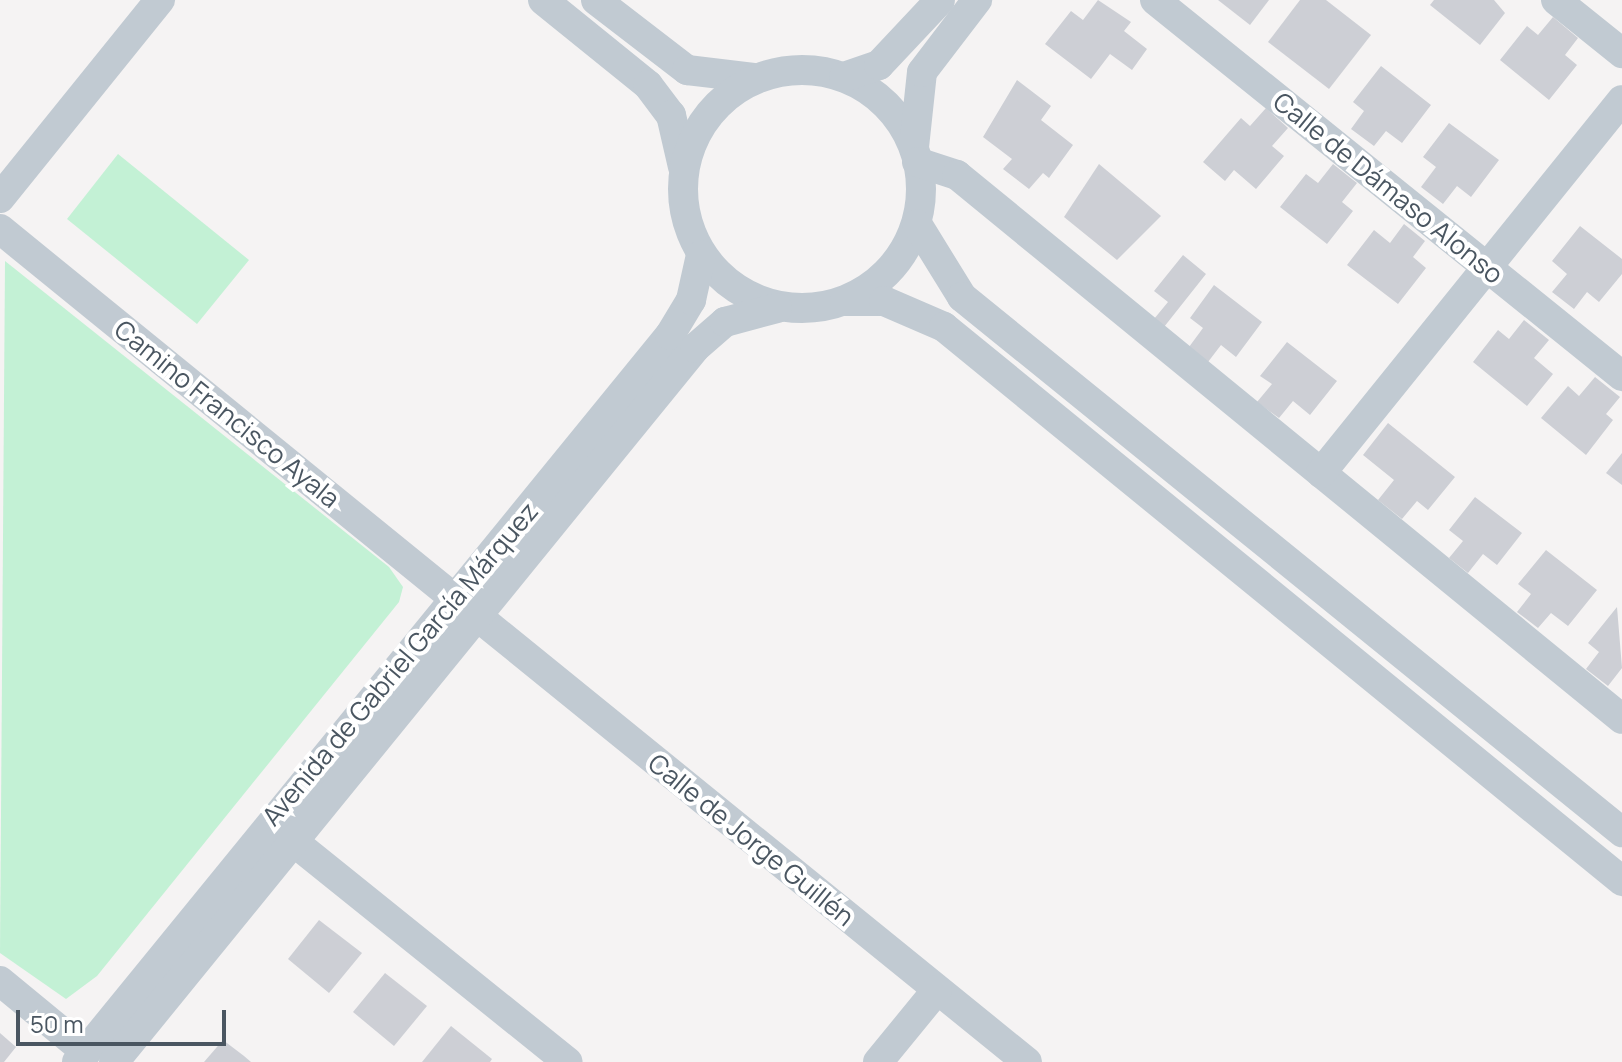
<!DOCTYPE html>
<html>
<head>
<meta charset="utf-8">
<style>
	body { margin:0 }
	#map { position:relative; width:1622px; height:1062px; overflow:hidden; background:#f5f3f3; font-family:Manrope,sans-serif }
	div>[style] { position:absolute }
	.green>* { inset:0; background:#c3f1d5 }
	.building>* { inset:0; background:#cdcfd5 }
	.street>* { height:30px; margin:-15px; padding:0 15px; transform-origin:15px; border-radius:15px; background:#c1cad2 }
	.street>.ring { margin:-15px; padding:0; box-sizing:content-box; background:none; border:30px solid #c1cad2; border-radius:50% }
	span { translate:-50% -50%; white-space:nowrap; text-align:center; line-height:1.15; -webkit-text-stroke:8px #fff; paint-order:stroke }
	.street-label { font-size:26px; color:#4a5661 }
	.scale { position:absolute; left:16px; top:1010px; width:210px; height:36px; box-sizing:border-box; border:4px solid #4a5661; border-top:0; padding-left:10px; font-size:24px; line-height:28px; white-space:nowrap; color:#4a5661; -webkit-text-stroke:6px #fff; paint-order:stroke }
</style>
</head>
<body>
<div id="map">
	<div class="green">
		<div style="clip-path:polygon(118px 154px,249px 260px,197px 324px,67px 219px)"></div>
		<div style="clip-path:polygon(5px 261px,389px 567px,403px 587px,399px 602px,97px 976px,66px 999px,0 953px)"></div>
	</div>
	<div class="building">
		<div style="clip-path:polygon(1098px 0,1131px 22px,1124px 31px,1147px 49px,1132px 70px,1110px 54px,1091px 79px,1045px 44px,1071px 11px,1083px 20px)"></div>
		<div style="clip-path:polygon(1218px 0,1269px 0,1250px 25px)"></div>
		<div style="clip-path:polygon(1300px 0,1326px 0,1371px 35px,1329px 89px,1268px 42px)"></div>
		<div style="clip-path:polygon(1434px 0,1494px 0,1505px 13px,1480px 45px,1430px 5px)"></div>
		<div style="clip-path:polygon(1553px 17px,1578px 38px,1565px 55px,1577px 65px,1549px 100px,1500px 60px,1527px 26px,1538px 35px)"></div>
		<div style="clip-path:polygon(1381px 66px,1431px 105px,1402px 143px,1386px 131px,1374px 146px,1351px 129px,1364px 111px,1353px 102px)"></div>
		<div style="clip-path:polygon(1017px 80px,1051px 106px,1041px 120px,1073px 145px,1049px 178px,1043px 173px,1029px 189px,1003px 169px,1012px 159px,983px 137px)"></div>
		<div style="clip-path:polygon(1266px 108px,1288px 128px,1272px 146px,1284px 156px,1256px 189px,1234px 170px,1225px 181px,1203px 162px,1241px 118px,1250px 126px)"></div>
		<div style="clip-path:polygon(1449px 123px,1499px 160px,1471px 197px,1457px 186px,1443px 204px,1421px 187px,1436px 167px,1423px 157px)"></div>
		<div style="clip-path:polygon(1099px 164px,1161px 216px,1117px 260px,1064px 217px)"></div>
		<div style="clip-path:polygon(1333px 164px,1357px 183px,1342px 202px,1353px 211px,1327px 244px,1280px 207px,1306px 174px,1318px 183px)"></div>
		<div style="clip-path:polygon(1404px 224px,1425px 241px,1413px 257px,1426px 268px,1398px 304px,1347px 265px,1374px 230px,1390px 243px)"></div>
		<div style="clip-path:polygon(1580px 226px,1622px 259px,1622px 274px,1599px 302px,1587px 292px,1574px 309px,1552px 292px,1567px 274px,1552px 261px)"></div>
		<div style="clip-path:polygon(1183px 255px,1206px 274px,1164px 327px,1154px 319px,1168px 302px,1154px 291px)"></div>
		<div style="clip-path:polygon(1214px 285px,1262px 322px,1236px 357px,1221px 345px,1208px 362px,1189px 347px,1203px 328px,1190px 318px)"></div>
		<div style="clip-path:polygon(1524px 320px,1549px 340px,1534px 358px,1553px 374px,1527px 406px,1473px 362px,1498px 330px,1509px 339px)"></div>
		<div style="clip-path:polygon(1287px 342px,1337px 381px,1310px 415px,1293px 401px,1279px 418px,1257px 402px,1272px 384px,1260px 376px)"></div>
		<div style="clip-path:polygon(1595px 377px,1620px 397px,1606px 414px,1613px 420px,1586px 455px,1541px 418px,1568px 386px,1579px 396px)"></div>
		<div style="clip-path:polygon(1388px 423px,1455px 477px,1428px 510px,1417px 501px,1402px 519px,1378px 500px,1394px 480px,1363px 455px)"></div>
		<div style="clip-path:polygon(1622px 453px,1622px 485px,1606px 473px)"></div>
		<div style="clip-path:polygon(1475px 497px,1522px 533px,1497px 565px,1483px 554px,1468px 573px,1449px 558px,1463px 541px,1449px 530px)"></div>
		<div style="clip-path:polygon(1546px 550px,1597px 590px,1568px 626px,1551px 613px,1538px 628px,1517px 612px,1531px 594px,1518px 584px)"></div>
		<div style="clip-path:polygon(1617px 607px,1622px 668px,1608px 686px,1586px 669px,1599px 652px,1588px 643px)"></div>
		<div style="clip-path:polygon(319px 920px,362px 953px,329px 993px,288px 959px)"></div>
		<div style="clip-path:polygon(385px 973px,427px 1006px,394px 1046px,353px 1012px)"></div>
		<div style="clip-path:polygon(451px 1026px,492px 1059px,490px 1062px,422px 1062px)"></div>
		<div style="clip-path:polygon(0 1033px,16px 1047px,4px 1062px,0 1062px)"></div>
		<div style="clip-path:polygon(223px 1040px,244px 1056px,251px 1062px,204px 1062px)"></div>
	</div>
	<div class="street">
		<div style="left:543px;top:0;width:135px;rotate:39deg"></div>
		<div style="left:648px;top:85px;width:38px;rotate:53deg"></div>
		<div style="left:671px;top:115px;width:53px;rotate:77deg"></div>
		<div style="left:596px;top:0;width:115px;rotate:37.6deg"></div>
		<div style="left:687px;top:70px;width:67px;rotate:6.8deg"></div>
		<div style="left:1155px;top:0;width:600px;rotate:38.84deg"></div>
		<div style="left:1556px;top:0;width:85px;rotate:38.8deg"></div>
		<div class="ring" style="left:683px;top:70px;width:208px;height:208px"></div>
		<div style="left:844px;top:77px;width:37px;rotate:-19deg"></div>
		<div style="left:879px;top:65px;width:89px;rotate:-46.8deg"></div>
		<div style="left:914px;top:147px;width:75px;rotate:-83.9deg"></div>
		<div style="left:922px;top:72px;width:91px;rotate:-52.6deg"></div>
		<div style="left:917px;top:162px;width:42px;rotate:18deg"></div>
		<div style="left:957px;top:175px;width:859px;rotate:39.28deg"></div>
		<div style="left:0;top:198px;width:255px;rotate:-51.1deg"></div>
		<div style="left:917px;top:224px;width:86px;rotate:58.3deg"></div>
		<div style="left:962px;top:297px;width:850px;rotate:39.03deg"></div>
		<div style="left:0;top:229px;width:586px;rotate:39.12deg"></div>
		<div style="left:845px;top:301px;width:39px"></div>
		<div style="left:884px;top:301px;width:65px;rotate:23.4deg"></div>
		<div style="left:944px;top:327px;width:876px;rotate:39.25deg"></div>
		<div style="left:1321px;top:473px;width:479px;rotate:-51.1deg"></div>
		<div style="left:477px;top:616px;width:708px;rotate:39.04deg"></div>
		<div style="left:294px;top:842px;width:351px;rotate:38.8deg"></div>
		<div style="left:0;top:981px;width:112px;rotate:39.5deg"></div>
		<div style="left:77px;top:1062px;width:938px;rotate:-50.8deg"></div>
		<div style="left:670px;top:335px;width:41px;rotate:-59deg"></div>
		<div style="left:691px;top:300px;width:46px;rotate:-77.5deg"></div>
		<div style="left:114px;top:1062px;width:921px;rotate:-50.86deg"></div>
		<div style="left:695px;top:348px;width:40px;rotate:-41deg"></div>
		<div style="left:725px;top:322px;width:54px;rotate:-15.1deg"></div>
		<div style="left:878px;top:1062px;width:93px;rotate:-50.7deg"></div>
	</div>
	<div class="street-label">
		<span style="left:1388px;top:188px;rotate:39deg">Calle de Dámaso Alonso</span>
		<span style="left:227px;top:414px;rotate:39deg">Camino Francisco Ayala</span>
		<span style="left:400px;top:664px;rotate:-50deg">Avenida de Gabriel García Márquez</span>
		<span style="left:751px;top:840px;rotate:39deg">Calle de Jorge Guillén</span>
	</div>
	<div class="scale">50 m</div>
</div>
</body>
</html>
